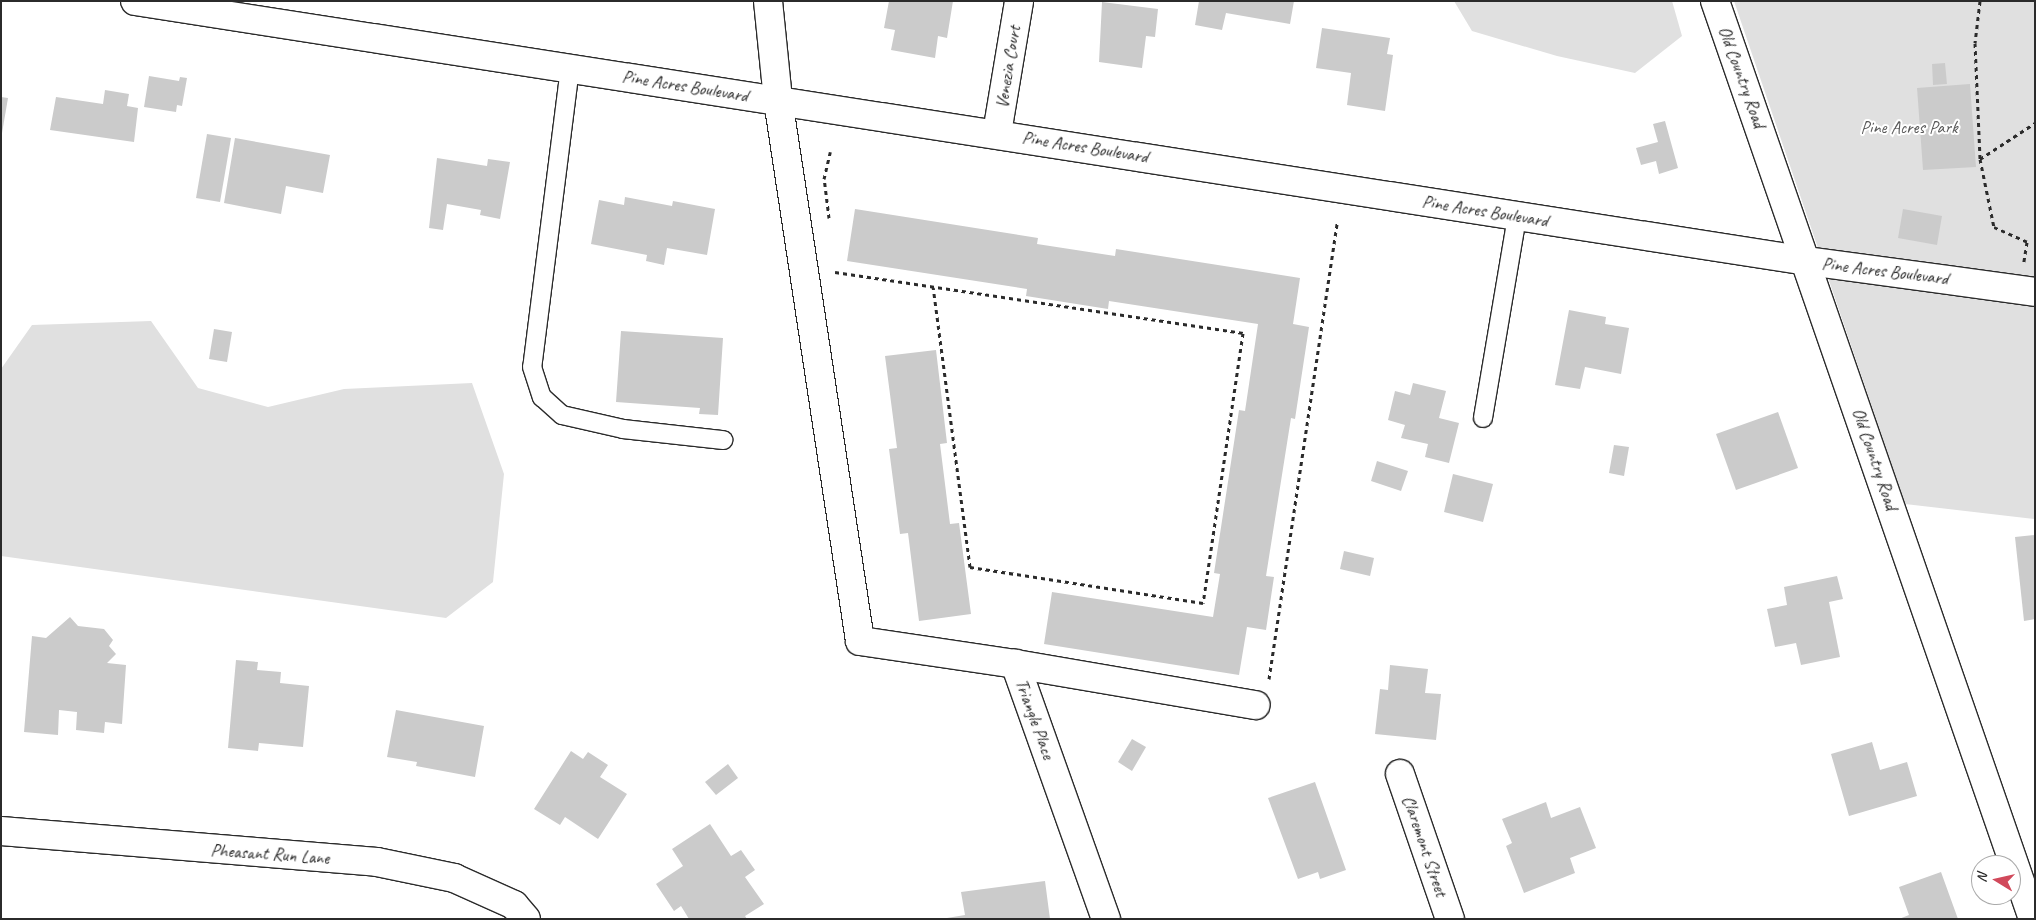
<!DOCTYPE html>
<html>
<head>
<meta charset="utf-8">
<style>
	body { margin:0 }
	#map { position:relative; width:2036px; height:920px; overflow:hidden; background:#fff; font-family:Caveat,sans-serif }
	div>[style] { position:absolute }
	.green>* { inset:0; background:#e0e0e0 }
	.building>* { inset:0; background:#cbcbcb }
	.path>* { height:3px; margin-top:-1.5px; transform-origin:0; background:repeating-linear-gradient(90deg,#2b2b2b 0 4px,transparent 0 8px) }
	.roads { filter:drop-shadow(1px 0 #2b2b2b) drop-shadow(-1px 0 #2b2b2b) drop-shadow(0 1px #2b2b2b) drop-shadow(0 -1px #2b2b2b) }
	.service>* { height:18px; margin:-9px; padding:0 9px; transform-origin:9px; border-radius:9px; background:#fff }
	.minor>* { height:28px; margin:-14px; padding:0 14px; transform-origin:14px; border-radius:14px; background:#fff }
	span { translate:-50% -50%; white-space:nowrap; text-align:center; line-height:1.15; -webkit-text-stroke:4px #fff; paint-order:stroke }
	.street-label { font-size:18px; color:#2b2b2b }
	.park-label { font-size:18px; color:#585858 }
	.frame { position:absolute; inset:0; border:2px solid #2b2b2b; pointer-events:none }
	.north { position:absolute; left:1971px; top:855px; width:50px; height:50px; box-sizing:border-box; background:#fff; border:1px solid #aaa; border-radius:50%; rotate:279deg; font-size:14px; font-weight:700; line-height:20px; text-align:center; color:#2b2b2b }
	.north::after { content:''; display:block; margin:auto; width:18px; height:22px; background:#d1495b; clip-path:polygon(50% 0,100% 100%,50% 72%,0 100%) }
</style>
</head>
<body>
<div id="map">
	<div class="green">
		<div style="clip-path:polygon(1454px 1px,1672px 1px,1682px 36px,1635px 73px,1557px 56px,1472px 31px)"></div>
		<div style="clip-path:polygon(1734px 1px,2035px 1px,2035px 519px,1905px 504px)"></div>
		<div style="clip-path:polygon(151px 321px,198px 388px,268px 407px,344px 389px,472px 383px,504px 474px,493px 582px,446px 618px,1px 556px,1px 369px,32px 325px)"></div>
	</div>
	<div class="building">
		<div style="clip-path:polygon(889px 1px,953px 1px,947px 38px,938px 36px,935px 58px,891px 50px,895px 30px,884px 28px)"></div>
		<div style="clip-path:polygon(1199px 1px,1294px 1px,1290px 24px,1226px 13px,1222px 30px,1195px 25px)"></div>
		<div style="clip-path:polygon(1102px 2px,1158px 9px,1155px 37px,1146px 36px,1142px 68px,1099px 62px)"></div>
		<div style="clip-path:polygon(1322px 28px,1390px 38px,1387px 54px,1393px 55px,1385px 111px,1347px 105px,1351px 73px,1316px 68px)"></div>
		<div style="clip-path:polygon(1945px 63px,1947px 84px,1933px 85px,1932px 64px)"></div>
		<div style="clip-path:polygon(149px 76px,179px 81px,180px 77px,187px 78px,182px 106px,177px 105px,176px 112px,144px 107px)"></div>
		<div style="clip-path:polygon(1970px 84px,1976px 167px,1923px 170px,1917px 88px)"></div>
		<div style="clip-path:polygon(105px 90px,129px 94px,127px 106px,138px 108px,134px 142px,50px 130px,56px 97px,103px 104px)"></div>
		<div style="clip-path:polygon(1px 97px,8px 98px,2px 133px,1px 133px)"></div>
		<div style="clip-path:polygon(1665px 121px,1678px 168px,1659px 174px,1656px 161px,1641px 165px,1636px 148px,1658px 142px,1653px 124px)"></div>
		<div style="clip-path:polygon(207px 134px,231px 138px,220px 202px,196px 198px)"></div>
		<div style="clip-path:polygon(235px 138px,330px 155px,323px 193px,286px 186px,281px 214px,224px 203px)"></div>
		<div style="clip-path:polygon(437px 158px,487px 166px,488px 159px,510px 162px,500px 219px,480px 215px,481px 210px,447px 204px,443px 230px,429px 228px)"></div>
		<div style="clip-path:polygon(625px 197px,672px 206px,673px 201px,715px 209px,707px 255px,667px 248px,664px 265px,646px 261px,647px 255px,591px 244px,599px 200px,624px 205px)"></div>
		<div style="clip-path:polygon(855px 209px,1038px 238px,1037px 244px,1115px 256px,1116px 249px,1300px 278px,1293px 324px,1309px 327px,1295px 419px,1291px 418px,1266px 576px,1274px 577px,1266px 630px,1247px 627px,1239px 675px,1044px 644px,1052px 592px,1213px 617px,1220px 574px,1214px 573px,1239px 410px,1245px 411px,1258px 324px,1109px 301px,1108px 309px,1026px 296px,1027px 289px,847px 261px)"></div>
		<div style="clip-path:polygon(1903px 209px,1942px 216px,1937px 245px,1898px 238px)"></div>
		<div style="clip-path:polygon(1569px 310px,1606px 317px,1605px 324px,1629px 328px,1621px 374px,1585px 367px,1580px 389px,1555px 385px)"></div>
		<div style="clip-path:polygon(214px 329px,232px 332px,227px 362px,209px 359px)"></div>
		<div style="clip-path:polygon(621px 331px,723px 338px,718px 415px,699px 414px,700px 408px,616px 402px)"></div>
		<div style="clip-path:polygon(936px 350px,947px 443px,940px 444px,950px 524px,959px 523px,971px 614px,919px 621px,908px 533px,900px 534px,889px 449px,897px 448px,885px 356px)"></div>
		<div style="clip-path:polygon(1413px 383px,1446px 391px,1439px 418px,1459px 423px,1449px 463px,1425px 457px,1428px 444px,1401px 438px,1405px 425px,1388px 420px,1395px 391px,1410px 395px)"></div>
		<div style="clip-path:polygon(1778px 412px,1798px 468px,1736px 490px,1716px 434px)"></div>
		<div style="clip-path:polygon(1614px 445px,1629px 447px,1624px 476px,1609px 473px)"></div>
		<div style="clip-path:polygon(1377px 461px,1408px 471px,1401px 491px,1371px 481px)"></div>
		<div style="clip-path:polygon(1453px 474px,1493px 484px,1483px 522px,1444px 512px)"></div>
		<div style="clip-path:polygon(2035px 535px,2035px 619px,2024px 621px,2015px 537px)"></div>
		<div style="clip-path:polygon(1344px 551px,1374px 558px,1370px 576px,1340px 569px)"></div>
		<div style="clip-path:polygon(1837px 576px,1843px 599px,1829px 602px,1840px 657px,1801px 665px,1796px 643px,1775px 647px,1767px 609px,1787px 605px,1784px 587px)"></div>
		<div style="clip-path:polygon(70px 617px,78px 626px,104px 629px,113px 640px,109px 646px,116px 654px,107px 663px,126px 665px,122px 724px,105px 722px,104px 733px,76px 730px,77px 712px,59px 710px,58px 735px,24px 732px,32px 636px,46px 638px)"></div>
		<div style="clip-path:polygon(236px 660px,258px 662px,257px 670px,281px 672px,280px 683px,309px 686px,303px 747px,259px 743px,258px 751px,228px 748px)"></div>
		<div style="clip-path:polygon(1390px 665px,1428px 669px,1425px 693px,1441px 694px,1436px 740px,1375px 734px,1380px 689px,1388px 690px)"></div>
		<div style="clip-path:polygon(396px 710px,484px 726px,475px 777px,416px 766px,417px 762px,387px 757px)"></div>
		<div style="clip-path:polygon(1132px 739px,1146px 747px,1132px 771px,1118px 762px)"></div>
		<div style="clip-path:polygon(1872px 742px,1880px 770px,1907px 762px,1917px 796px,1849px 816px,1831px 754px)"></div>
		<div style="clip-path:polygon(571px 751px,583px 759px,588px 752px,608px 765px,600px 777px,627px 794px,598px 839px,565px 817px,560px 825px,534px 809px)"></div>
		<div style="clip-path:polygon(728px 764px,738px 778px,716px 795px,705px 782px)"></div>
		<div style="clip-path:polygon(1315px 782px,1346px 870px,1320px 879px,1318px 872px,1298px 879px,1268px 798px)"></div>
		<div style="clip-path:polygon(1546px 802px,1551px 818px,1580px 807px,1596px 848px,1570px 858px,1575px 873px,1524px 893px,1506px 846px,1512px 843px,1502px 819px)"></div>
		<div style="clip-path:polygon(710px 824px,731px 856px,741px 850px,755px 870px,745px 877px,764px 904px,745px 916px,747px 919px,689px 919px,681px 906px,674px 911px,656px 884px,683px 866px,672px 849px)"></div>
		<div style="clip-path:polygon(1941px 872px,1958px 919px,1899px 919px,1909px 915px,1899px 887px)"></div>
		<div style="clip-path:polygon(1045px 881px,1050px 919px,941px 919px,965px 915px,961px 892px)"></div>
	</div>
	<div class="path">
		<div style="left:1980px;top:1px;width:42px;rotate:96.8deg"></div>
		<div style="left:1975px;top:43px;width:116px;rotate:87.5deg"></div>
		<div style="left:1980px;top:159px;width:69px;rotate:78.4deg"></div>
		<div style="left:1994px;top:227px;width:36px;rotate:24deg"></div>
		<div style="left:2027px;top:242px;width:20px;rotate:99deg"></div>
		<div style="left:1980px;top:159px;width:66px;rotate:-33.2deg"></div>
		<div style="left:829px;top:218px;width:39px;rotate:-97deg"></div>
		<div style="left:824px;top:179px;width:28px;rotate:-77deg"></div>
		<div style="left:835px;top:272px;width:413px;rotate:8.5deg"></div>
		<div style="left:1243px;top:333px;width:273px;rotate:98.4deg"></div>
		<div style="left:1203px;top:603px;width:236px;rotate:-171.2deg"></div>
		<div style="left:970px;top:567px;width:282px;rotate:-97.5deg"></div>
		<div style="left:1269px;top:679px;width:462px;rotate:-81.5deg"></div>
	</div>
	<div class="roads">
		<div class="service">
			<div style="left:570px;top:68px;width:301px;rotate:97.2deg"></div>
			<div style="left:532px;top:367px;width:32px;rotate:72deg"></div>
			<div style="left:542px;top:397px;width:27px;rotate:42deg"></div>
			<div style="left:562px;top:415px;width:63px;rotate:12.9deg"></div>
			<div style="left:623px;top:429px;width:101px;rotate:6.3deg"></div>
			<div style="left:1483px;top:418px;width:205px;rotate:-80.4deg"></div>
		</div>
		<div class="minor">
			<div style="left:135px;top:1px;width:1692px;rotate:8.84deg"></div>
			<div style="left:1807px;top:261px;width:230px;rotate:7.7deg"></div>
			<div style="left:768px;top:1px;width:100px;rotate:84.2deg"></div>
			<div style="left:778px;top:100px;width:547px;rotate:81.38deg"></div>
			<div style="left:860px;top:641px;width:157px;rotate:8.4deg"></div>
			<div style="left:1715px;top:1px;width:972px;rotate:70.89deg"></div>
			<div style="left:997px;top:133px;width:134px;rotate:-80.5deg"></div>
			<div style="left:1400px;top:774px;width:153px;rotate:71deg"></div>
			<div style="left:1px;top:831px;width:377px;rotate:4.7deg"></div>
			<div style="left:377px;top:862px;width:79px;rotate:11.7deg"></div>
			<div style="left:454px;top:878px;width:66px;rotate:24.2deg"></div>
			<div style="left:514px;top:905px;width:18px;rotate:49deg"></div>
			<div style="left:1106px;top:919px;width:271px;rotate:-109.6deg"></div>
			<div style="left:1015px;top:664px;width:244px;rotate:9.7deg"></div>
		</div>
	</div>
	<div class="street-label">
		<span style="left:1008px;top:67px;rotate:-81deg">Venezia Court</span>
		<span style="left:1742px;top:77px;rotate:70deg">Old Country Road</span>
		<span style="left:685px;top:86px;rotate:9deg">Pine Acres Boulevard</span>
		<span style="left:1085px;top:147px;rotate:9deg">Pine Acres Boulevard</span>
		<span style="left:1485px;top:211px;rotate:9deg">Pine Acres Boulevard</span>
		<span style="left:1885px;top:271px;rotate:7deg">Pine Acres Boulevard</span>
		<span style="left:1875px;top:459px;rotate:71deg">Old Country Road</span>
		<span style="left:1035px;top:719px;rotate:70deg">Triangle Place</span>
		<span style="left:1425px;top:846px;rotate:71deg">Claremont Street</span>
		<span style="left:270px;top:854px;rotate:4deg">Pheasant Run Lane</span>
	</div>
	<div class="park-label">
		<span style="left:1909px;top:127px">Pine Acres Park</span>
	</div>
	<div class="frame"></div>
	<div class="north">N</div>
</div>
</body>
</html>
